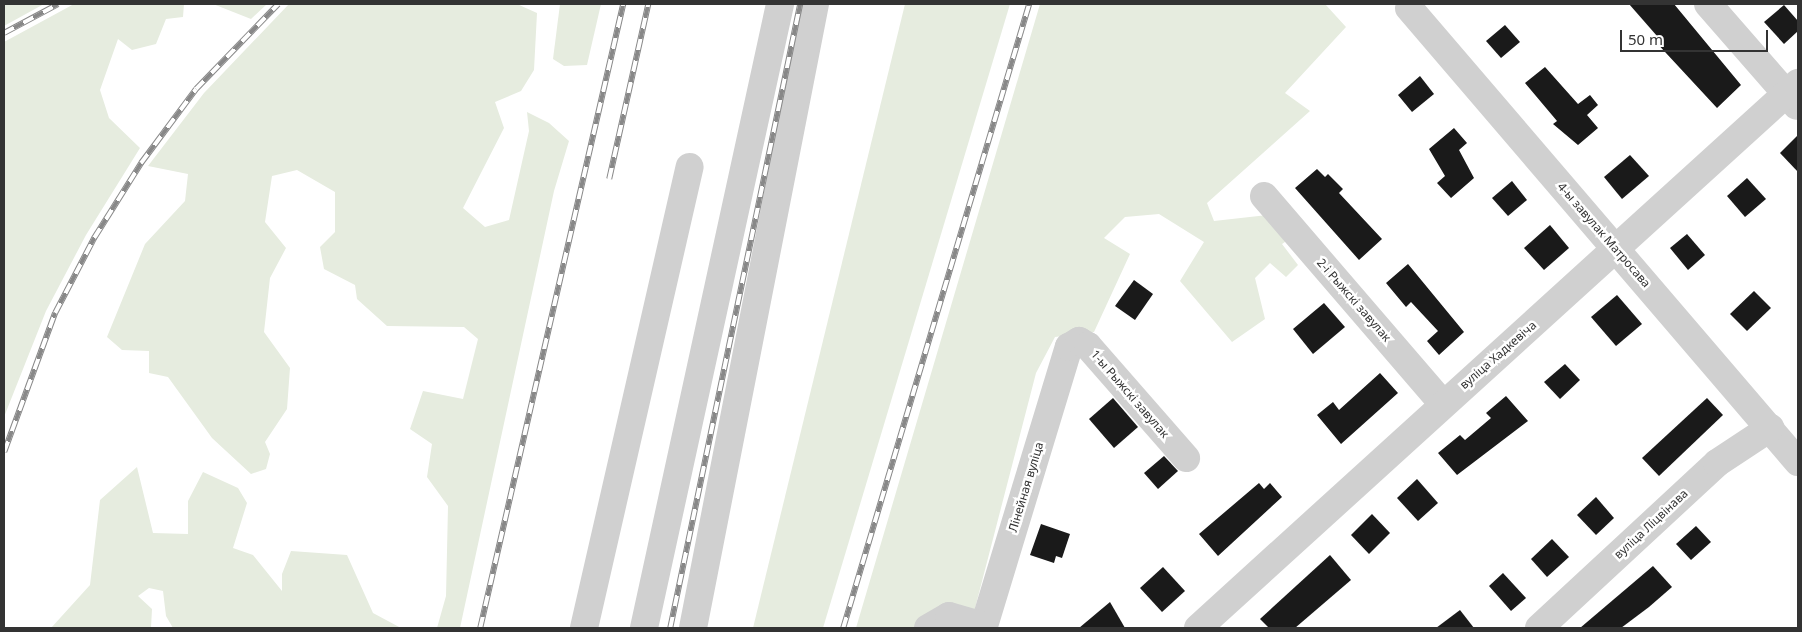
<!DOCTYPE html>
<html>
<head>
<meta charset="utf-8">
<style>
	body { margin:0 }
	#map { position:relative; width:1802px; height:632px; overflow:hidden; background:#fff; font-family:"Noto Sans",sans-serif }
	div>[style] { position:absolute }
	.green>* { inset:0; background:#e6ecdf }
	.building>* { inset:0; background:#1a1a1a }
	.minor>* { height:28px; margin:-14px; padding:0 14px; transform-origin:14px; border-radius:14px; background:#d0d0d0 }
	.rail>* { height:5.5px; margin-top:-2.75px; transform-origin:0; background:repeating-linear-gradient(90deg,#fff 0 11px,#888 0 22px); box-sizing:border-box; border-block:1px solid #888 }
	span { translate:-50% -50%; white-space:nowrap; text-align:center; line-height:1.15; -webkit-text-stroke:5px #fff; paint-order:stroke }
	.street-label { font-size:12px; color:#333 }
	.frame { position:absolute; inset:0; border:5px solid #333; pointer-events:none }
	.scale { position:absolute; left:1620px; top:30px; width:148px; height:22px; box-sizing:border-box; border:2px solid #333; border-top:0; padding-left:6px; font-size:15px; line-height:18px; white-space:nowrap; color:#333; -webkit-text-stroke:4px #fff; paint-order:stroke }
</style>
</head>
<body>
<div id="map">
	<div class="green">
		<div style="clip-path:polygon(4px 4px,44px 4px,4px 26px)"></div>
		<div style="clip-path:polygon(74px 4px,184px 4px,183px 17px,166px 19px,156px 44px,132px 50px,118px 39px,100px 90px,109px 118px,140px 148px,86px 235px,46px 311px,4px 417px,4px 42px)"></div>
		<div style="clip-path:polygon(213px 4px,267px 4px,251px 19px)"></div>
		<div style="clip-path:polygon(289px 4px,517px 4px,537px 13px,534px 70px,521px 91px,495px 102px,504px 128px,463px 208px,485px 227px,509px 220px,529px 131px,527px 112px,549px 123px,569px 141px,554px 191px,460px 628px,437px 628px,446px 596px,448px 506px,427px 477px,432px 444px,410px 429px,423px 391px,463px 399px,478px 339px,464px 327px,387px 326px,357px 299px,355px 285px,324px 269px,320px 247px,335px 232px,335px 192px,297px 170px,272px 176px,265px 222px,286px 248px,270px 278px,264px 332px,290px 368px,287px 409px,265px 442px,270px 454px,266px 469px,251px 474px,212px 438px,168px 377px,149px 373px,149px 351px,122px 350px,107px 337px,145px 244px,185px 201px,188px 174px,148px 166px,204px 93px)"></div>
		<div style="clip-path:polygon(560px 4px,601px 4px,587px 65px,564px 66px,553px 59px)"></div>
		<div style="clip-path:polygon(905px 4px,1010px 4px,823px 628px,753px 628px)"></div>
		<div style="clip-path:polygon(1040px 4px,1325px 4px,1346px 27px,1285px 93px,1310px 111px,1207px 203px,1214px 221px,1294px 212px,1307px 227px,1282px 244px,1298px 265px,1286px 277px,1270px 263px,1255px 278px,1265px 319px,1232px 342px,1180px 281px,1204px 242px,1159px 214px,1125px 217px,1104px 238px,1130px 254px,1094px 332px,1055px 337px,1036px 373px,973px 616px,918px 628px,856px 628px)"></div>
		<div style="clip-path:polygon(137px 467px,153px 533px,188px 534px,188px 501px,203px 472px,238px 488px,247px 503px,233px 548px,253px 555px,282px 591px,282px 574px,291px 551px,347px 555px,373px 613px,401px 628px,173px 628px,166px 616px,163px 591px,149px 588px,138px 596px,152px 609px,151px 628px,51px 628px,90px 585px,100px 500px)"></div>
	</div>
	<div class="building">
		<div style="clip-path:polygon(1629px 4px,1674px 4px,1741px 85px,1717px 108px,1653px 39px,1657px 36px)"></div>
		<div style="clip-path:polygon(1784px 5px,1798px 21px,1798px 31px,1784px 44px,1764px 22px)"></div>
		<div style="clip-path:polygon(1505px 25px,1520px 42px,1501px 58px,1486px 41px)"></div>
		<div style="clip-path:polygon(1545px 67px,1578px 104px,1590px 95px,1598px 105px,1587px 115px,1598px 128px,1578px 145px,1553px 124px,1557px 121px,1525px 83px)"></div>
		<div style="clip-path:polygon(1420px 76px,1434px 94px,1412px 112px,1398px 95px)"></div>
		<div style="clip-path:polygon(1454px 128px,1467px 143px,1459px 150px,1474px 178px,1451px 198px,1437px 183px,1445px 176px,1429px 149px)"></div>
		<div style="clip-path:polygon(1798px 135px,1798px 172px,1780px 153px)"></div>
		<div style="clip-path:polygon(1630px 155px,1649px 176px,1622px 199px,1604px 177px)"></div>
		<div style="clip-path:polygon(1317px 169px,1325px 177px,1328px 174px,1343px 189px,1339px 193px,1382px 239px,1359px 260px,1295px 188px)"></div>
		<div style="clip-path:polygon(1747px 178px,1766px 199px,1745px 217px,1727px 196px)"></div>
		<div style="clip-path:polygon(1512px 181px,1527px 200px,1508px 216px,1492px 198px)"></div>
		<div style="clip-path:polygon(1550px 225px,1569px 248px,1544px 270px,1524px 248px)"></div>
		<div style="clip-path:polygon(1687px 234px,1705px 255px,1688px 270px,1670px 248px)"></div>
		<div style="clip-path:polygon(1408px 264px,1464px 332px,1439px 355px,1427px 341px,1438px 331px,1411px 302px,1406px 307px,1386px 283px)"></div>
		<div style="clip-path:polygon(1134px 280px,1153px 294px,1135px 320px,1115px 306px)"></div>
		<div style="clip-path:polygon(1754px 291px,1771px 308px,1747px 331px,1730px 314px)"></div>
		<div style="clip-path:polygon(1617px 295px,1642px 324px,1616px 346px,1591px 317px)"></div>
		<div style="clip-path:polygon(1324px 303px,1345px 327px,1313px 354px,1293px 329px)"></div>
		<div style="clip-path:polygon(1565px 364px,1580px 380px,1560px 399px,1544px 382px)"></div>
		<div style="clip-path:polygon(1380px 373px,1398px 393px,1341px 444px,1317px 415px,1333px 402px,1339px 410px)"></div>
		<div style="clip-path:polygon(1506px 396px,1528px 421px,1457px 475px,1438px 453px,1460px 435px,1465px 440px,1491px 418px,1486px 413px)"></div>
		<div style="clip-path:polygon(1113px 398px,1138px 427px,1114px 448px,1089px 419px)"></div>
		<div style="clip-path:polygon(1707px 398px,1723px 415px,1659px 476px,1642px 458px)"></div>
		<div style="clip-path:polygon(1164px 456px,1178px 471px,1158px 489px,1144px 473px)"></div>
		<div style="clip-path:polygon(1417px 479px,1438px 503px,1418px 521px,1397px 498px)"></div>
		<div style="clip-path:polygon(1259px 483px,1264px 489px,1270px 483px,1282px 497px,1218px 556px,1199px 534px)"></div>
		<div style="clip-path:polygon(1596px 497px,1614px 518px,1596px 535px,1577px 515px)"></div>
		<div style="clip-path:polygon(1372px 514px,1390px 533px,1369px 554px,1351px 535px)"></div>
		<div style="clip-path:polygon(1041px 524px,1070px 534px,1062px 558px,1056px 556px,1054px 563px,1030px 555px)"></div>
		<div style="clip-path:polygon(1696px 526px,1711px 542px,1691px 560px,1676px 544px)"></div>
		<div style="clip-path:polygon(1552px 539px,1569px 557px,1547px 577px,1531px 559px)"></div>
		<div style="clip-path:polygon(1330px 555px,1351px 580px,1295px 628px,1269px 628px,1260px 619px)"></div>
		<div style="clip-path:polygon(1653px 566px,1672px 587px,1649px 607px,1621px 628px,1580px 628px)"></div>
		<div style="clip-path:polygon(1163px 567px,1185px 591px,1162px 612px,1140px 588px)"></div>
		<div style="clip-path:polygon(1503px 573px,1526px 598px,1511px 611px,1489px 586px)"></div>
		<div style="clip-path:polygon(1110px 602px,1125px 628px,1079px 628px)"></div>
		<div style="clip-path:polygon(1460px 610px,1474px 628px,1436px 628px)"></div>
	</div>
	<div class="minor">
		<div style="left:1708px;top:4px;width:135px;rotate:48.9deg"></div>
		<div style="left:1409px;top:8px;width:598px;rotate:49.41deg"></div>
		<div style="left:1264px;top:196px;width:274px;rotate:49.3deg"></div>
		<div style="left:984px;top:626px;width:292px;rotate:-73.1deg"></div>
		<div style="left:1069px;top:347px;width:12px;rotate:-31deg"></div>
		<div style="left:1079px;top:341px;width:10px;rotate:29deg"></div>
		<div style="left:1088px;top:346px;width:149px;rotate:48.8deg"></div>
		<div style="left:584px;top:628px;width:473px;rotate:-77.1deg"></div>
		<div style="left:644px;top:628px;width:639px;rotate:-77.7deg"></div>
		<div style="left:693px;top:628px;width:636px;rotate:-78.94deg"></div>
		<div style="left:928px;top:628px;width:24px;rotate:-30deg"></div>
		<div style="left:949px;top:616px;width:36px;rotate:16deg"></div>
		<div style="left:1198px;top:628px;width:811px;rotate:-42.25deg"></div>
		<div style="left:1539px;top:628px;width:243px;rotate:-42.8deg"></div>
		<div style="left:1717px;top:463px;width:64px;rotate:-33.4deg"></div>
	</div>
	<div class="rail">
		<div style="left:4px;top:33px;width:61px;rotate:-28.2deg"></div>
		<div style="left:609px;top:179px;width:179px;rotate:-77.4deg"></div>
		<div style="left:4px;top:452px;width:148px;rotate:-69.9deg"></div>
		<div style="left:55px;top:313px;width:85px;rotate:-62.5deg"></div>
		<div style="left:94px;top:238px;width:89px;rotate:-57.9deg"></div>
		<div style="left:141px;top:163px;width:92px;rotate:-53.4deg"></div>
		<div style="left:196px;top:89px;width:118px;rotate:-46deg"></div>
		<div style="left:480px;top:628px;width:640px;rotate:-77.09deg"></div>
		<div style="left:670px;top:628px;width:637px;rotate:-78.23deg"></div>
		<div style="left:843px;top:628px;width:651px;rotate:-73.4deg"></div>
	</div>
	<div class="street-label">
		<span style="left:1604px;top:235px;rotate:49deg">4-ы завулак Матросава</span>
		<span style="left:1354px;top:300px;rotate:49deg">2-і Рыжскі завулак</span>
		<span style="left:1498px;top:355px;rotate:-41deg">вуліца Хадкевіча</span>
		<span style="left:1130px;top:394px;rotate:49deg">1-ы Рыжскі завулак</span>
		<span style="left:1026px;top:487px;rotate:-73deg">Лінейная вуліца</span>
		<span style="left:1651px;top:524px;rotate:-43deg">вуліца Ліцвінава</span>
	</div>
	<div class="frame"></div>
	<div class="scale">50 m</div>
</div>
</body>
</html>
